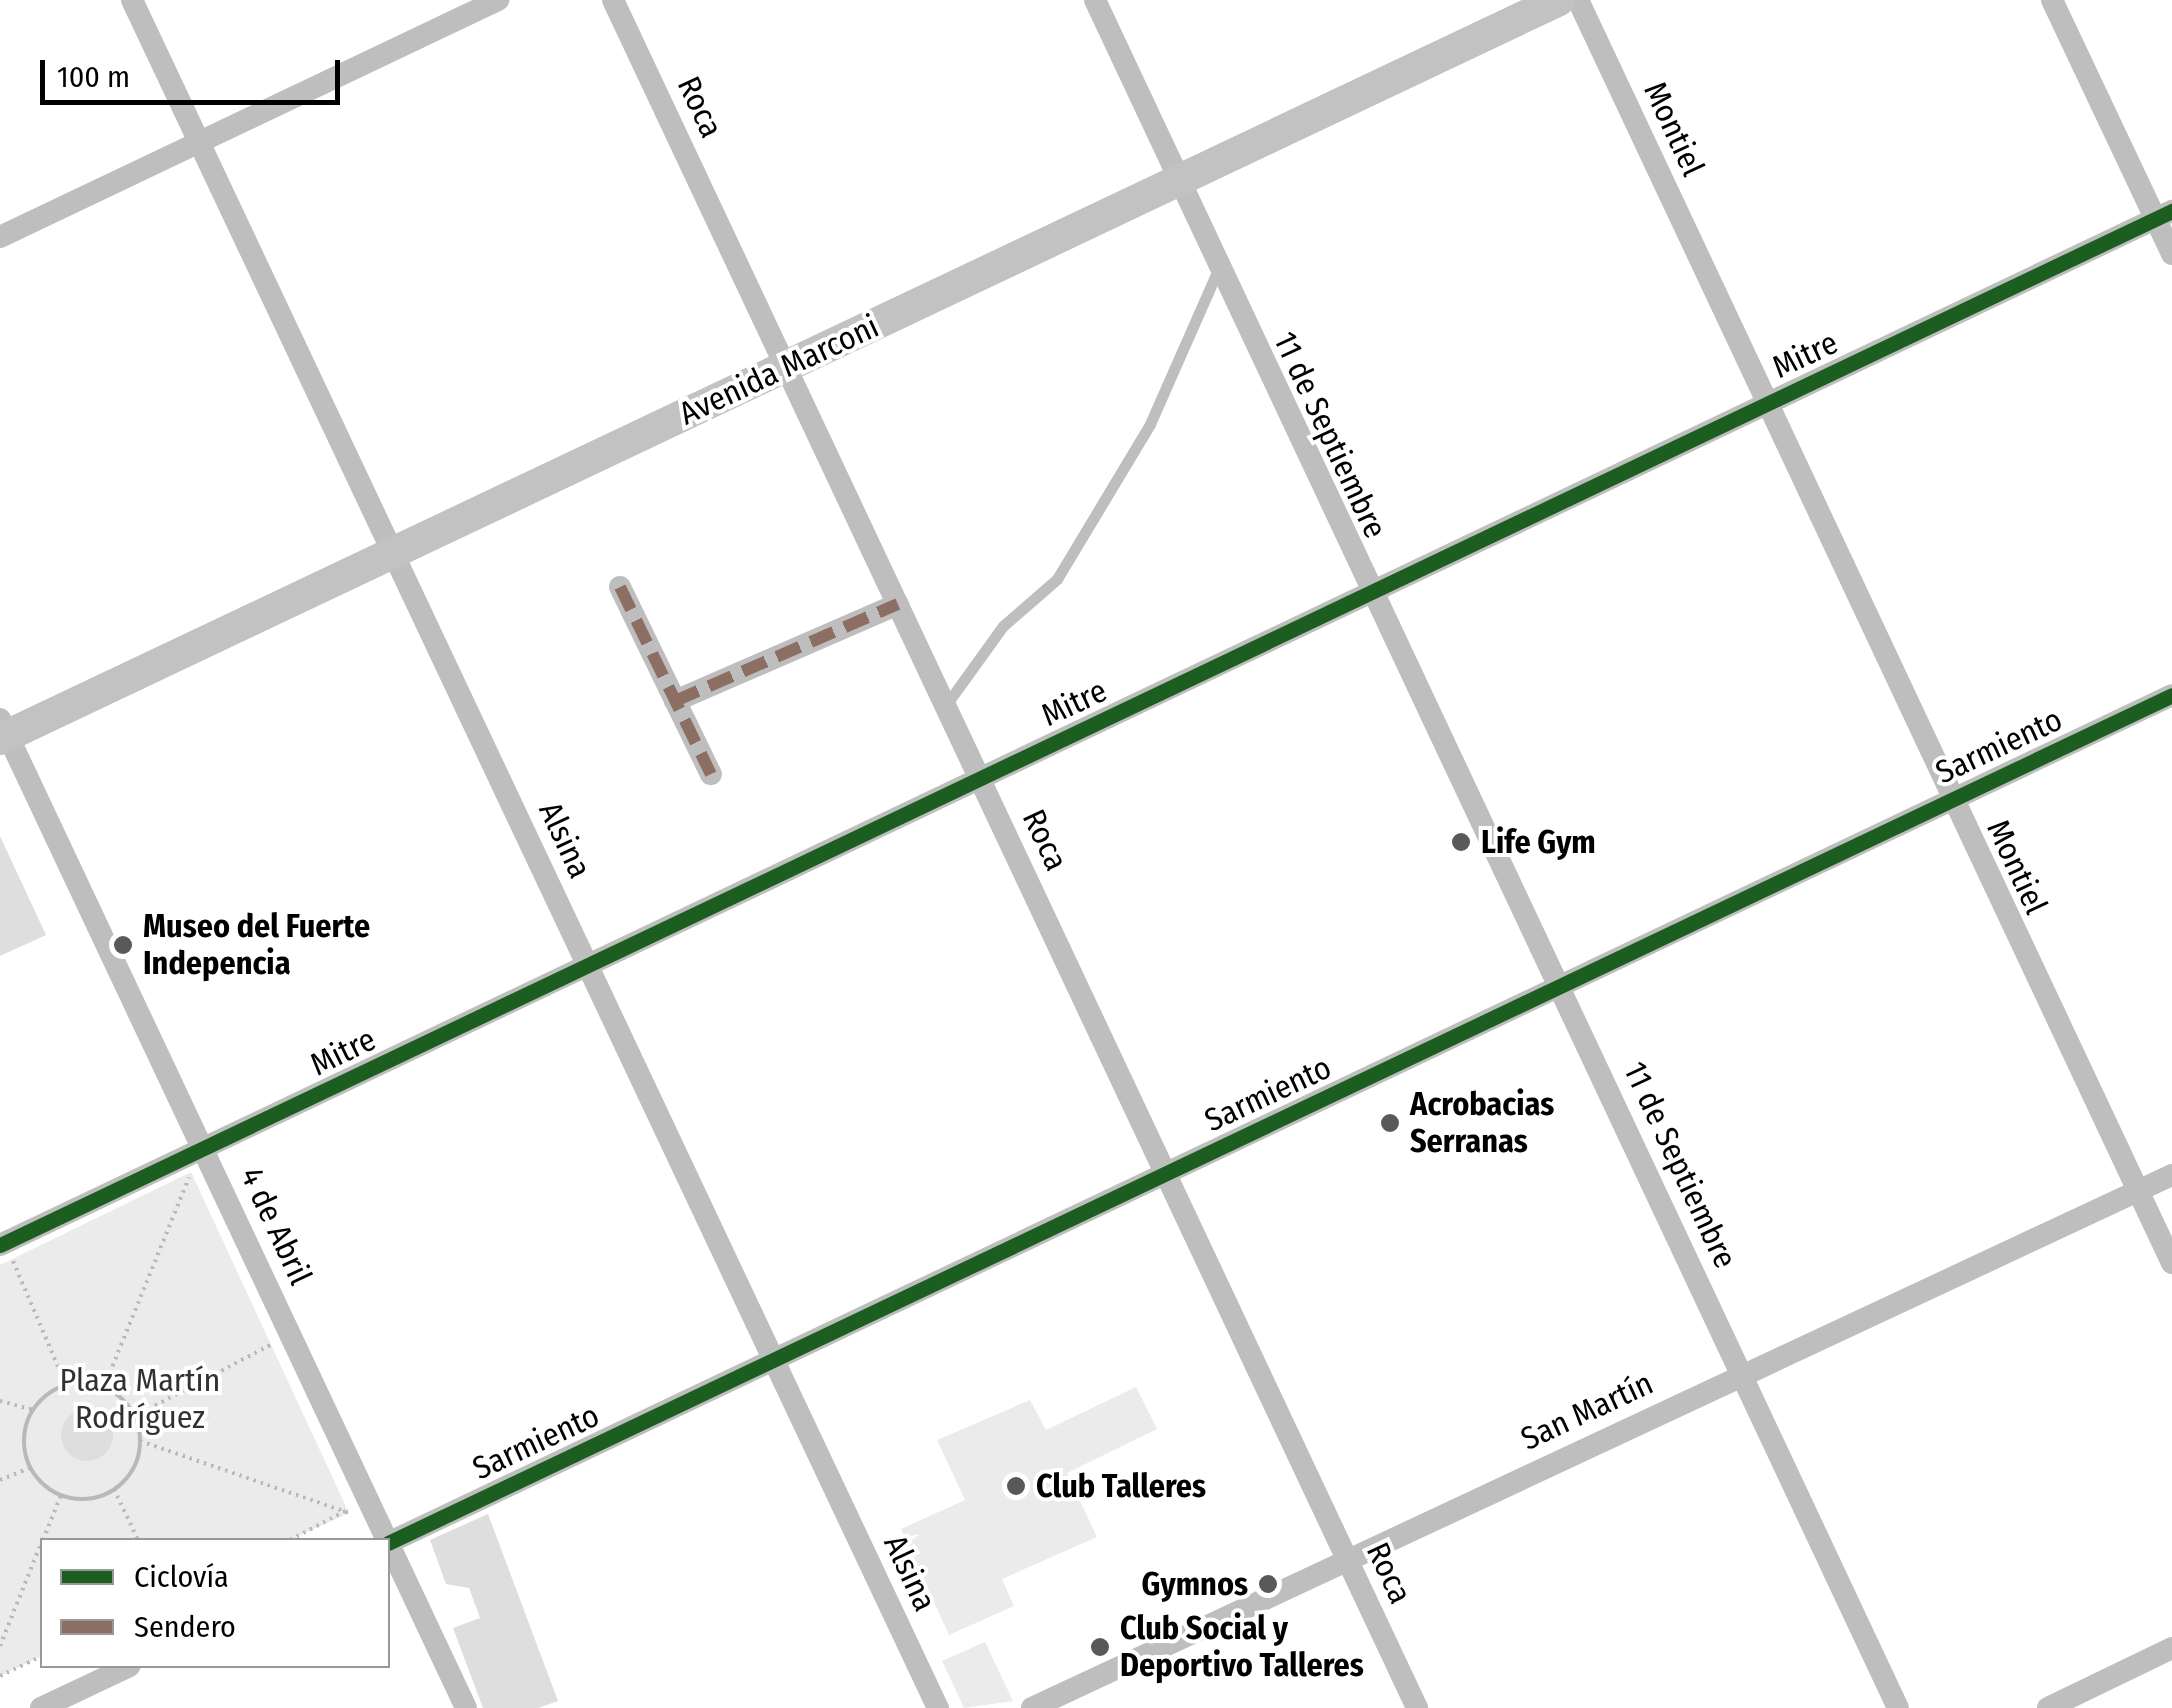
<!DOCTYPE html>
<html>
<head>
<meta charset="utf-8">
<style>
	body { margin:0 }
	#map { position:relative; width:2172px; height:1708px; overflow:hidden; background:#fff; font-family:"Fira Sans Condensed",sans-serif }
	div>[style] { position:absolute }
	.green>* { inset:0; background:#ebebeb }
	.building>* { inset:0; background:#dedede }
	.round { border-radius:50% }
	.path>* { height:4px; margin-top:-2px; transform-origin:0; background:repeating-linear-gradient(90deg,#b9b9b9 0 2.5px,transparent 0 7.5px) }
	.path>.ring { margin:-2px; padding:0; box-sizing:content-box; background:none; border:4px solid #b9b9b9; border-radius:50% }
	.lane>* { height:11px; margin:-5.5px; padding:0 5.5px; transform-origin:5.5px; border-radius:5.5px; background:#bebebe }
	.street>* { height:22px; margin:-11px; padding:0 11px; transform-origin:11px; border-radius:11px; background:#bebebe }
	.secondary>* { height:32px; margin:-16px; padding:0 16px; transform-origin:16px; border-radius:16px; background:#c2c2c2 }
	.quiet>* { height:12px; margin-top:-6px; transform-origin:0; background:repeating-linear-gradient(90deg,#8d6e63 0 25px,transparent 0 37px) }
	.cycleway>* { height:15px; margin:-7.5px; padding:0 7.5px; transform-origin:7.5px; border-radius:7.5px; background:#1b5e20 }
	.dots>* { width:28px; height:28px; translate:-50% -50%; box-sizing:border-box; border:5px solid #fff; border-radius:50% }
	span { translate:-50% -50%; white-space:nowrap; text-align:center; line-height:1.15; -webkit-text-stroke:8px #fff; paint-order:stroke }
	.street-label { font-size:32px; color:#000 }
	.poi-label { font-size:32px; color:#000; font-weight:700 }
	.left { translate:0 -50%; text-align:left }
	.right { translate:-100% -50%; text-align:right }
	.park-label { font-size:32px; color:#313131 }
	.legend { position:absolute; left:40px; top:1538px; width:350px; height:130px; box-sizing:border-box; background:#fff; border:2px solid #999; margin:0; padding:12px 18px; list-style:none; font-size:30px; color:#000 }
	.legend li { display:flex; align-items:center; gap:20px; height:50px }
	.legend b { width:50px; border:2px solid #999 }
	.scale { position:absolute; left:40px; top:60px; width:300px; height:45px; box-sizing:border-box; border:5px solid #000; border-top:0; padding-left:12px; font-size:30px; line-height:35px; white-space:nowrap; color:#000; -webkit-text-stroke:8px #fff; paint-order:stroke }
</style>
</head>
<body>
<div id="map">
	<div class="green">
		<div style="clip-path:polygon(191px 1172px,349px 1513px,290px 1540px,42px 1540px,42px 1656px,0 1676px,0 1265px)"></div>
		<div style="clip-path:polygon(1136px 1387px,1157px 1429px,1067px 1473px,1097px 1537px,1002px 1579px,1014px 1606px,949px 1635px,901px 1529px,965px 1500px,937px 1440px,1030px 1400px,1046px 1430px)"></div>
		<div style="clip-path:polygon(985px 1642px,1013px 1701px,964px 1708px,942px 1661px)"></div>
	</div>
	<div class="building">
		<div style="clip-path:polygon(0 836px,46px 935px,0 956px)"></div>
		<div class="round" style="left:61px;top:1409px;width:52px;height:52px"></div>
		<div style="clip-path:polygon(488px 1514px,558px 1701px,538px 1708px,483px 1708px,453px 1628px,480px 1618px,469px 1588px,446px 1584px,430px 1540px)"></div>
	</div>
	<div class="path">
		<div style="left:13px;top:1261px;width:135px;rotate:66.9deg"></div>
		<div class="ring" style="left:24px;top:1383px;width:112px;height:112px"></div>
		<div style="left:104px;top:1387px;width:226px;rotate:-67.9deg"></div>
		<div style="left:0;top:1401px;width:34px;rotate:15deg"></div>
		<div style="left:135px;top:1416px;width:153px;rotate:-27.7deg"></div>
		<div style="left:140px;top:1441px;width:221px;rotate:19deg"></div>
		<div style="left:0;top:1480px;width:32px;rotate:-22deg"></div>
		<div style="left:114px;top:1489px;width:56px;rotate:64.8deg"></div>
		<div style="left:43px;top:1540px;width:48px;rotate:-68.2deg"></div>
		<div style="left:290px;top:1540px;width:64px;rotate:-27.8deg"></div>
		<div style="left:0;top:1646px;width:113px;rotate:-68.2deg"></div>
		<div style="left:0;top:1676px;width:47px;rotate:-25.5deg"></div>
	</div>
	<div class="lane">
		<div style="left:946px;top:705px;width:97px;rotate:-54.2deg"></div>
		<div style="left:1003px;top:626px;width:72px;rotate:-41deg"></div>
		<div style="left:1057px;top:579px;width:181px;rotate:-59deg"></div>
		<div style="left:1150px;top:424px;width:174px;rotate:-66.2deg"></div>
	</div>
	<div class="street">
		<div style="left:132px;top:0;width:1889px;rotate:64.74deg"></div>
		<div style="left:613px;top:0;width:1888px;rotate:64.79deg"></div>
		<div style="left:1095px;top:0;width:1887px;rotate:64.82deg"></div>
		<div style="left:1578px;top:0;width:1396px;rotate:64.81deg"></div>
		<div style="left:2052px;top:0;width:281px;rotate:64.7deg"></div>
		<div style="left:0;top:237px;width:552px;rotate:-25.45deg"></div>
		<div style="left:620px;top:587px;width:208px;rotate:64.1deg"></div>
		<div style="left:675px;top:701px;width:243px;rotate:-23.5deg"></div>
		<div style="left:0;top:719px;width:1093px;rotate:64.77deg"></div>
		<div style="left:0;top:1245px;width:2406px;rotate:-25.46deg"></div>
		<div style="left:388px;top:1543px;width:1975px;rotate:-25.42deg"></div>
		<div style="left:41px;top:1708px;width:98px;rotate:-25.3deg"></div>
		<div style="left:1032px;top:1708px;width:1258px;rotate:-25.06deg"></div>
		<div style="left:2048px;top:1708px;width:138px;rotate:-25.8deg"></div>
	</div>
	<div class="secondary">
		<div style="left:0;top:739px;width:1725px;rotate:-25.36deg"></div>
	</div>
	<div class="quiet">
		<div style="left:620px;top:587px;width:208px;rotate:64.1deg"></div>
		<div style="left:675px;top:701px;width:243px;rotate:-23.5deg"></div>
	</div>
	<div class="cycleway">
		<div style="left:0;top:1245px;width:2406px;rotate:-25.46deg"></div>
		<div style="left:388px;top:1543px;width:1975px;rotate:-25.42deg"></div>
	</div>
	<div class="dots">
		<div style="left:1461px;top:842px;background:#595959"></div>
		<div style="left:123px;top:945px;background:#595959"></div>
		<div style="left:1390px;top:1123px;background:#595959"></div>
		<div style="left:1016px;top:1486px;background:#595959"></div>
		<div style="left:1268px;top:1584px;background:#595959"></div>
		<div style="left:1100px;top:1647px;background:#595959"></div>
	</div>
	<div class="street-label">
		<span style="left:700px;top:107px;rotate:65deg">Roca</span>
		<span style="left:1674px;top:129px;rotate:65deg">Montiel</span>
		<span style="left:1805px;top:355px;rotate:-25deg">Mitre</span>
		<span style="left:779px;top:370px;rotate:-25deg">Avenida Marconi</span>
		<span style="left:1330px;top:435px;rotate:65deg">11 de Septiembre</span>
		<span style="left:1074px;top:703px;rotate:-25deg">Mitre</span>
		<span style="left:1999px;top:746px;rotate:-25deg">Sarmiento</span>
		<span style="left:565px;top:840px;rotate:65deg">Alsina</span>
		<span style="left:1045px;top:840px;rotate:65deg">Roca</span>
		<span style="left:2017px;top:867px;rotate:65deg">Montiel</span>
		<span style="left:343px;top:1052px;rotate:-26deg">Mitre</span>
		<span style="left:1268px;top:1094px;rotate:-25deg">Sarmiento</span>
		<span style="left:1680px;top:1165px;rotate:65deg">11 de Septiembre</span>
		<span style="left:276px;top:1226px;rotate:65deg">4 de Abril</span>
		<span style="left:1587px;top:1411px;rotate:-25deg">San Martín</span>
		<span style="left:536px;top:1442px;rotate:-25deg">Sarmiento</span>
		<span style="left:910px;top:1573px;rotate:65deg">Alsina</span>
		<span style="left:1389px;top:1573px;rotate:65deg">Roca</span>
	</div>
	<div class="poi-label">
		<span class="left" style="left:1481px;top:842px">Life Gym</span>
		<span class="left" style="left:143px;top:945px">Museo del Fuerte<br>Indepencia</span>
		<span class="left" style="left:1410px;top:1123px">Acrobacias<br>Serranas</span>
		<span class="left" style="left:1036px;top:1486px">Club Talleres</span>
		<span class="right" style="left:1248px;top:1584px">Gymnos</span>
		<span class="left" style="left:1120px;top:1647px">Club Social y<br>Deportivo Talleres</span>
	</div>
	<div class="park-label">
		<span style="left:140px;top:1399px">Plaza Martín<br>Rodríguez</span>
	</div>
	<ul class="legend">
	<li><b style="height:12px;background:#1b5e20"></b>Ciclovía</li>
	<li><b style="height:12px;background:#8d6e63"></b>Sendero</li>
	</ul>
	<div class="scale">100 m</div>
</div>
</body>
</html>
